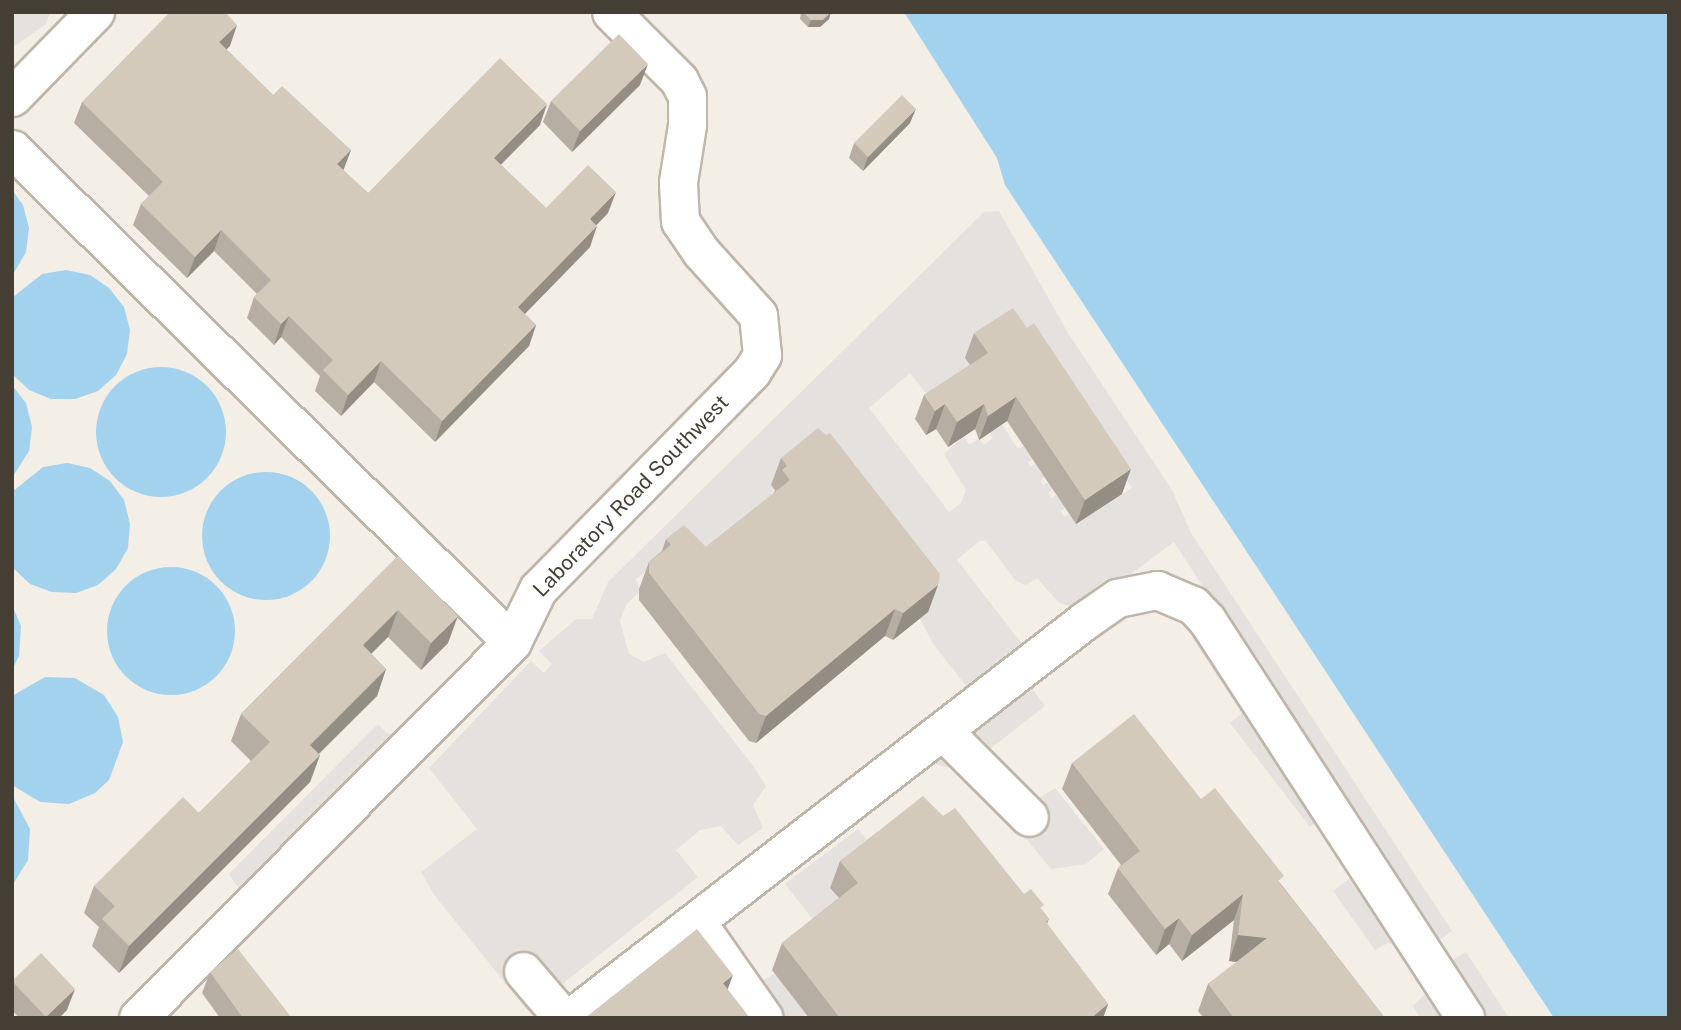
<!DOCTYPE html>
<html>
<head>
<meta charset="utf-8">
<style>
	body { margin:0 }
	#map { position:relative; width:1681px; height:1030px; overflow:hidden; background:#f3eee6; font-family:"Public Sans",sans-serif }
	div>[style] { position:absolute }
	.parking>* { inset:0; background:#e4e1de }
	.water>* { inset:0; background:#a3d2ee }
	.round { border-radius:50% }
	.roads { filter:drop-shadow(2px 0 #beb6a9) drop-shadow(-2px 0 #beb6a9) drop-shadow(0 2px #beb6a9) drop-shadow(0 -2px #beb6a9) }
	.minor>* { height:37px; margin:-18.5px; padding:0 18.5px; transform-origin:18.5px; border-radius:18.5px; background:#fff }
	.wall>* { inset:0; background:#b6aea2 }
	.shaded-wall>* { inset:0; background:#948d84 }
	.building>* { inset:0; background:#d4cabc }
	span { translate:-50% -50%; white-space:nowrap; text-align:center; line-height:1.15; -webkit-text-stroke:7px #fff; paint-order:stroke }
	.street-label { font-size:21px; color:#453f35 }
	.frame { position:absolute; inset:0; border:14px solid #453f35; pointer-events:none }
</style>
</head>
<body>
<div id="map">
	<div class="parking">
		<div style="clip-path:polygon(12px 12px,50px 12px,46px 24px,12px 48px)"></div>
		<div style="clip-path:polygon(evenodd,999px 211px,1068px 333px,1172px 490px,1191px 533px,1452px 931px,1435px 943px,1174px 542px,1112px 588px,1106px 579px,1071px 606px,1059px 603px,1037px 578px,1026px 585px,1016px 581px,986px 541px,979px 541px,957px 560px,1022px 644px,987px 673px,974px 696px,934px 645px,920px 619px,774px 489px,771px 493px,829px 569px,722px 554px,653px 566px,636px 579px,640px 591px,626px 605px,620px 621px,629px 654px,644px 662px,665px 653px,754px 767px,766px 786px,753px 805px,763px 828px,738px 845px,721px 826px,700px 830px,676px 850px,698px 877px,528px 1011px,435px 896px,421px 872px,477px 829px,429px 768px,531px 661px,544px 673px,552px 664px,539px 651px,576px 619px,592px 619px,608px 582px,984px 212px,999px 211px,1035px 341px,1132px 488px,1076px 524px,1069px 514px,1064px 517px,1061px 511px,1065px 508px,1056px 495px,1052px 498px,1048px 493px,1053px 489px,1048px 482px,1043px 485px,1040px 481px,1045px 477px,1035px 463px,1031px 467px,1028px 463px,1032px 459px,1023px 446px,1018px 449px,996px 415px,990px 433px,993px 438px,984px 445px,979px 439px,969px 445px,964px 436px,944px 454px,966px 490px,961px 503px,949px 512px,869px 408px,910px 373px,936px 406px,1035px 341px)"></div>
		<div style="clip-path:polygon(1194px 632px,1325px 814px,1310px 827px,1230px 723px,1242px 713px,1192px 637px)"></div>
		<div style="clip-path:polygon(1031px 687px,1045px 706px,986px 752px,1025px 796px,1041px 797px,1055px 788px,1104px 849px,1086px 864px,1051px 869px,986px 790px,955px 769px,933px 764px)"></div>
		<div style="clip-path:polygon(378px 724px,388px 734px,396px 733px,239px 889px,229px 874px)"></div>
		<div style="clip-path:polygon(858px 829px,876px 852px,831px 888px,848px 910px,822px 931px,785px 884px)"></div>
		<div style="clip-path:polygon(1349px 879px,1396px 945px,1388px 943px,1375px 950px,1333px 891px)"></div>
		<div style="clip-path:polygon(1466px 952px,1509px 1018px,1485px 1018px,1448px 963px)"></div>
		<div style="clip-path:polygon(775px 973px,807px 1014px,803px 1018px,777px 1018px,757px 985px)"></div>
		<div style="clip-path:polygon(1427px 992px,1445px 1018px,1420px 1018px,1413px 1006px)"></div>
	</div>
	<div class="water">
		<div style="clip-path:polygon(904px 12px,1669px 12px,1669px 1018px,1554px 1018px,1005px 185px,997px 158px)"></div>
		<div style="clip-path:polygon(12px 190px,23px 205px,29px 228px,26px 252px,12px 276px)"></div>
		<div style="clip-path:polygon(66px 270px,90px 275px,109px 288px,124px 307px,130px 330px,127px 354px,116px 375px,98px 391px,75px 399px,51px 399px,29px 390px,12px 374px,12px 298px,42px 274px)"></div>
		<div class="round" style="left:96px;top:367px;width:130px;height:130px"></div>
		<div style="clip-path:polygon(12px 385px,26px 403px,32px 427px,29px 451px,12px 478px)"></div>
		<div style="clip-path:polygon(67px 463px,90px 468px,110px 481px,124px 500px,130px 524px,128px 548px,116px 569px,98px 585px,76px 593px,52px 592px,30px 584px,12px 567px,12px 492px,43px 467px)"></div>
		<div class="round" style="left:202px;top:472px;width:128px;height:128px"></div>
		<div class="round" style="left:107px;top:567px;width:128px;height:128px"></div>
		<div style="clip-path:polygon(12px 605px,21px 626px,19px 656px,12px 670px)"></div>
		<div style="clip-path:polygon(45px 677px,75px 678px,104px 695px,118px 717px,123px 742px,109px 780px,95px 793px,69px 804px,40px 802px,12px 785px,12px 696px)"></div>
		<div style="clip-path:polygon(12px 795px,30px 829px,28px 860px,12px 886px)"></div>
	</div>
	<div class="roads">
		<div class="minor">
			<div style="left:12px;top:97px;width:119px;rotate:-45.7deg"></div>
			<div style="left:12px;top:149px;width:702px;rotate:44.6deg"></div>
			<div style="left:944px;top:732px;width:120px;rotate:45deg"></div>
			<div style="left:696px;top:921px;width:118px;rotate:55deg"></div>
			<div style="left:523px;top:971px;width:62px;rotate:49.6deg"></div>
			<div style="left:138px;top:1018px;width:530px;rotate:-45.15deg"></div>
			<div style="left:512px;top:642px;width:59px;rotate:-63.9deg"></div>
			<div style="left:538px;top:589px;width:305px;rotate:-45.5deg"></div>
			<div style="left:752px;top:371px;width:19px;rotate:-58deg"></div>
			<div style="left:762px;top:355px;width:40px;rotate:-95.7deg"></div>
			<div style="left:758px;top:315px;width:85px;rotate:-132.1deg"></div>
			<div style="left:701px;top:252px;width:37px;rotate:-124deg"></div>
			<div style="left:680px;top:221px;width:39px;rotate:-93deg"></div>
			<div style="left:678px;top:182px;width:58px;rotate:-81deg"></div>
			<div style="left:687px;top:125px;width:29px;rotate:-90deg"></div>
			<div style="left:687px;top:96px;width:18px;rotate:-117deg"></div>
			<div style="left:679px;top:80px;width:96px;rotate:-135deg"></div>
			<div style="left:570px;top:1018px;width:649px;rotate:-37.68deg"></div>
			<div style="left:1084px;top:621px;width:40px;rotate:-34.9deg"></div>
			<div style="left:1117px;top:598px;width:41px;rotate:-11.3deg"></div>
			<div style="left:1157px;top:590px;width:39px;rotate:23deg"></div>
			<div style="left:1193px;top:605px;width:21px;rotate:47deg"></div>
			<div style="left:1207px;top:620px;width:474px;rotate:57deg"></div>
		</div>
	</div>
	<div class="wall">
		<div style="clip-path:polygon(801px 12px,831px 12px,829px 19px,820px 27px,808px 27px,800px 19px)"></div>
		<div style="clip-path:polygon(230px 46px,226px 49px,273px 95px,351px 150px,343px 170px,368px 193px,540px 125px,501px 165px,546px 208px,608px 213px,596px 225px,590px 247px,525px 314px,536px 325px,529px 346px,435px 442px,374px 382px,341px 416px,315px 391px,320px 376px,281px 337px,274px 345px,247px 318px,254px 297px,257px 294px,214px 251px,187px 278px,133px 225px,141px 204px,149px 196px,74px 123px,82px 102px)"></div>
		<div style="clip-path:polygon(640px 85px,572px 152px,543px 122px,551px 101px)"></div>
		<div style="clip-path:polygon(910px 123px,863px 171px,849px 158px,854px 143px)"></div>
		<div style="clip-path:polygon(974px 333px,1122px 494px,1076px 524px,1007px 421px,979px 440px,975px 429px,948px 447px,936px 429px,926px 435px,915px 419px,924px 395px,970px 365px,965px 358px)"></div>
		<div style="clip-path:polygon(781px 458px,938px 585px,928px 612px,893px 640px,885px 636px,756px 743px,749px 741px,639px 600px,639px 589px,649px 562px,662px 551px,666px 539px,706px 547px,773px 494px,775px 490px,771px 485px)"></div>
		<div style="clip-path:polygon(398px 556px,448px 643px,421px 670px,388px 637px,371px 654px,386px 669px,377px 696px,319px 754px,320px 755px,310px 782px,119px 973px,92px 946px,99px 927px,84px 913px,94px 886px,199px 813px,251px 761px,231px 741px,241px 714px)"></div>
		<div style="clip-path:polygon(1072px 763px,1201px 799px,1281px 884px,1385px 1018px,1204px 1018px,1198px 1011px,1208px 984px,1237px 962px,1229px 961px,1234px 920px,1182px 961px,1169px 944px,1156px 955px,1108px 894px,1118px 868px,1121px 865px,1062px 789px)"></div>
		<div style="clip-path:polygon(840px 861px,1024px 894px,1042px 910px,1049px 919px,1047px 924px,1108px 1004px,1103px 1018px,809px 1018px,772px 970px,782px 943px,839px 898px,830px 888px)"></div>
		<div style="clip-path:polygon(210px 972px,292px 1018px,220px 1018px,202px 993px)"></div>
		<div style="clip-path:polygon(12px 981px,67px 1010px,59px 1018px,19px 1018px,12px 1010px)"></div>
	</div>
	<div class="shaded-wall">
		<div style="clip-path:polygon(831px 12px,829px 19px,820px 27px,808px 27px,811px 20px)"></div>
		<div style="clip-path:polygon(237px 25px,230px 46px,212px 63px,219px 42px)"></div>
		<div style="clip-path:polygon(648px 64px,640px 85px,572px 152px,580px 131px)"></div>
		<div style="clip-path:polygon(547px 104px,540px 125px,486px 179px,494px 158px)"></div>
		<div style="clip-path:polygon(916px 109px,910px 123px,863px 171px,868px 157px)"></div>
		<div style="clip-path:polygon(351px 150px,343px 171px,337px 164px)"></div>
		<div style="clip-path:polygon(616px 192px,608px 213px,582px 240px,590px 219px)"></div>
		<div style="clip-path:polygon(597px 226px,590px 247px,511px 328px,518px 307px)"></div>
		<div style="clip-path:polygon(221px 230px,214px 251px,187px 278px,195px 257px)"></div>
		<div style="clip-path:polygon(289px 316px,281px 337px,274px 345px,281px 324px)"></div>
		<div style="clip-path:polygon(536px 325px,529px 346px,435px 442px,442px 421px)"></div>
		<div style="clip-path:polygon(381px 361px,374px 382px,341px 416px,348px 395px)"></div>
		<div style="clip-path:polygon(1016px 397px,1007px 421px,979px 440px,988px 416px)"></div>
		<div style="clip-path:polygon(945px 404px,936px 429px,926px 435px,935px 411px)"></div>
		<div style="clip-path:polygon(984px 404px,975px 429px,948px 447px,957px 422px)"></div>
		<div style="clip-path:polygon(1131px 469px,1122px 494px,1076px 524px,1085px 500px)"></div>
		<div style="clip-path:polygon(938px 585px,928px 612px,893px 640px,903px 613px)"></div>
		<div style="clip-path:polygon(895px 609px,885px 636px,756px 743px,766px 716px)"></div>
		<div style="clip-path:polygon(398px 610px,388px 637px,353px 672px,363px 645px)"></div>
		<div style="clip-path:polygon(458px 616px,448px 643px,421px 670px,431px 643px)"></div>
		<div style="clip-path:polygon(386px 669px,377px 696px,300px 772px,310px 745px)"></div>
		<div style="clip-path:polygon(320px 755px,310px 782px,119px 973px,129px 946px)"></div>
		<div style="clip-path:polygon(1243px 894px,1234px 920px,1182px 961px,1192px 935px)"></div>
		<div style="clip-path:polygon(1179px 918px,1169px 944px,1156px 955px,1165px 929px)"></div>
		<div style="clip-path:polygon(1238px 935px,1267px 938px,1257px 964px,1229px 961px)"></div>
		<div style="clip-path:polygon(733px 975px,723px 1002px,723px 983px)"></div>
		<div style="clip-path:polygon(75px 989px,67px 1010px,59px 1018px,45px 1018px)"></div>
		<div style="clip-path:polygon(1108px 1004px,1103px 1018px,1091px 1018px)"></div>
	</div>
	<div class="building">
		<div style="clip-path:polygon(170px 12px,225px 12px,237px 25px,219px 42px,273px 95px,282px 86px,351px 150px,337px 164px,368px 193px,500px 58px,547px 104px,494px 158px,546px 208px,588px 165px,616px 192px,590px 219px,597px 226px,518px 307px,536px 325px,442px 421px,381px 361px,348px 395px,323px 370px,333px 360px,289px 316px,281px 324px,254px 297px,271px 280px,221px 230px,195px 257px,141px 204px,163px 182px,82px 102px)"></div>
		<div style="clip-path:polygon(803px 12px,831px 12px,823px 20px,811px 20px)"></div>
		<div style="clip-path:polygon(619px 34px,648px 64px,580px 131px,551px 101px)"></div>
		<div style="clip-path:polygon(902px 95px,916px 109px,868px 157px,854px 143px)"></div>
		<div style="clip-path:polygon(1013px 308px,1027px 328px,1034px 323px,1131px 469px,1085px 500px,1016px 397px,988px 416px,984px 404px,957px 422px,945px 404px,935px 411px,924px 395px,988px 353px,974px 333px)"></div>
		<div style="clip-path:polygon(818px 428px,826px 435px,830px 433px,940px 574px,938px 585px,903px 613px,895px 609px,766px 716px,759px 714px,649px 573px,649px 562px,671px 545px,666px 539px,684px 525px,706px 547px,790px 480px,782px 470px,787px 466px,781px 458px)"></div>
		<div style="clip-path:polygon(398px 556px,458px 616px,431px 643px,398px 610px,363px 645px,386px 669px,310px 745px,320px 755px,129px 946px,102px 919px,115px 906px,94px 886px,183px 797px,199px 813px,270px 742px,241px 714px)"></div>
		<div style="clip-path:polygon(1134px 714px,1201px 799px,1215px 788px,1284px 876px,1278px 881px,1385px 1018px,1234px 1018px,1208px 984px,1267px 938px,1238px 935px,1243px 894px,1192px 935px,1179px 918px,1165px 929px,1118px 868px,1140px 851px,1072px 763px)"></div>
		<div style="clip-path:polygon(923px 796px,943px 816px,955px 808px,1024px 894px,1031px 889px,1044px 905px,1040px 908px,1049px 919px,1046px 922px,1108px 1004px,1091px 1018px,840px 1018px,782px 943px,858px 883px,840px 861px)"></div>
		<div style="clip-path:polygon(697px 929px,733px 975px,723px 983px,750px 1018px,585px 1018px)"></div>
		<div style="clip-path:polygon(238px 949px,292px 1018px,243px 1018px,210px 972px)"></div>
		<div style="clip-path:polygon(41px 953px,75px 989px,46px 1017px,12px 981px)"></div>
	</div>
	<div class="street-label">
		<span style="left:631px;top:496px;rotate:-46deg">Laboratory Road Southwest</span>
	</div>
	<div class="frame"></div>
</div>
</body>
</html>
